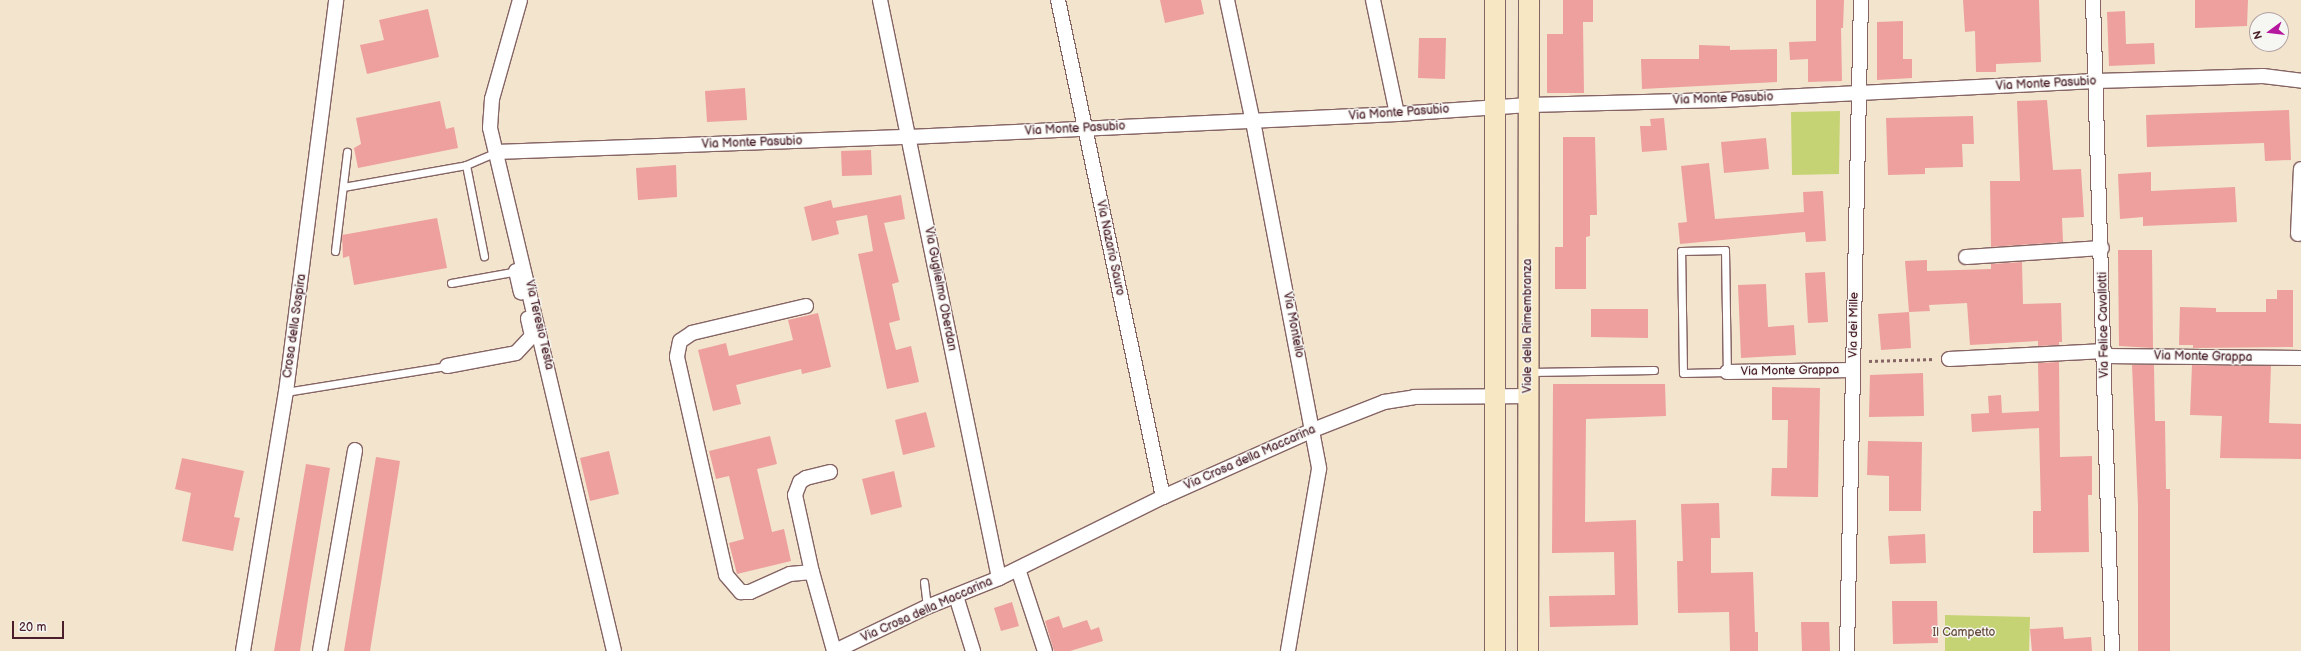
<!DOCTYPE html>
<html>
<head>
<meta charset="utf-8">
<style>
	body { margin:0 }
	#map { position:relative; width:2301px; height:651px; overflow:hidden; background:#f3e4ce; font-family:"Balsamiq Sans",sans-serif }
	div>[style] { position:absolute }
	.green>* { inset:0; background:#c6d374 }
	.building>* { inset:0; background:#eda09d }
	.path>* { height:2.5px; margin-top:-1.25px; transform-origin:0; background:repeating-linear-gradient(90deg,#856464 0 3px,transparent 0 6px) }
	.roads { filter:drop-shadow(1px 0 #856464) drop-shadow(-1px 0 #856464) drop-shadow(0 1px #856464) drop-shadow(0 -1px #856464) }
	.lane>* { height:7px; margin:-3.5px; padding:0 3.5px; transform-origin:3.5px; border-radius:3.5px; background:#fff }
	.street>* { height:14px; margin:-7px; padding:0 7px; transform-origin:7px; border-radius:7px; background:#fff }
	.secondary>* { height:20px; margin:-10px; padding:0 10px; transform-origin:10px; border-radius:10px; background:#f7e8c3 }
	span { translate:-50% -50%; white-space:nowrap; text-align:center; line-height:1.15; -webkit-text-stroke:3px #f6f6f2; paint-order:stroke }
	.street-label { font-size:12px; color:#4a1f2b }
	.park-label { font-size:12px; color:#694c3d }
	.north { position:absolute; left:2249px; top:12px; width:40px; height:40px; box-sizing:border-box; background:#f6f6f2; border:1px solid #b1a0a2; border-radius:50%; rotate:255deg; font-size:11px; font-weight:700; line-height:16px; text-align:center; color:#4a1f2b }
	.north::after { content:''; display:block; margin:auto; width:14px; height:18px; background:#b5179e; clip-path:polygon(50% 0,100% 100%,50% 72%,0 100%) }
	.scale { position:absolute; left:12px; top:621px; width:52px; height:18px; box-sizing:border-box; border:2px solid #4a1f2b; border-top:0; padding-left:5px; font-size:12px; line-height:14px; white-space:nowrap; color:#4a1f2b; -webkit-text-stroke:3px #f6f6f2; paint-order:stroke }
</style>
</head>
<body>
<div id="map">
	<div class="green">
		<div style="clip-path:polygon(1840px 111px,1839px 174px,1792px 175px,1791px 112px)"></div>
		<div style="clip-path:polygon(1945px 615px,2030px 617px,2029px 651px,1945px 651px)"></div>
	</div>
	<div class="building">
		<div style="clip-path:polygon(1160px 0,1201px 0,1204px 14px,1165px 23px)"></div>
		<div style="clip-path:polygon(1563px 0,1593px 0,1593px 22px,1583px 22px,1584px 93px,1547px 93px,1547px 34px,1563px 34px)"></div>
		<div style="clip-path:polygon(1816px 0,1844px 0,1843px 28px,1841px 28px,1842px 81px,1808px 82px,1808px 59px,1790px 60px,1789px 42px,1816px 41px)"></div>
		<div style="clip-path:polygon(1963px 0,2039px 0,2041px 62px,1996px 64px,1996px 72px,1976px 72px,1975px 31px,1965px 32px)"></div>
		<div style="clip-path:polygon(2195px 0,2248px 0,2247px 26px,2195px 28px)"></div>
		<div style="clip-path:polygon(428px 9px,439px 57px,367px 74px,360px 45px,384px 40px,379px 20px)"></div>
		<div style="clip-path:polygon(2125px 11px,2126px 44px,2154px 43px,2155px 64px,2109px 66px,2107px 12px)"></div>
		<div style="clip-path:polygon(1903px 21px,1903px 59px,1912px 59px,1912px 78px,1877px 80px,1877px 22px)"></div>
		<div style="clip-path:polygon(1419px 38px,1446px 38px,1445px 79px,1418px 78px)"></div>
		<div style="clip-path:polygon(1699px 45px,1730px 46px,1730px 50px,1777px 49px,1777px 82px,1642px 89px,1641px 59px,1699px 59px)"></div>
		<div style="clip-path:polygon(745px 88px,747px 120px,707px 122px,705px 91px)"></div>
		<div style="clip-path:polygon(2047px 100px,2053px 170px,2081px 169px,2084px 217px,2062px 218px,2063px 242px,1991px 247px,1990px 181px,2020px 181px,2017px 101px)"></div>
		<div style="clip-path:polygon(440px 101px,446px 129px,454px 127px,458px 148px,358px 168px,354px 148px,361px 144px,356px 118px)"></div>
		<div style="clip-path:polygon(2289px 110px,2291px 160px,2265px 161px,2264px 143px,2147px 147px,2146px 115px)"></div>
		<div style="clip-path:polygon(1973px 116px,1974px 144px,1962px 144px,1963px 167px,1925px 168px,1925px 174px,1888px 175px,1886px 118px)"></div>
		<div style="clip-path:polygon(1664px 118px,1667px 150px,1642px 152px,1640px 126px,1651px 126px,1650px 119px)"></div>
		<div style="clip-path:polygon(1563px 137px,1595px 137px,1597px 215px,1590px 215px,1590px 236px,1586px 237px,1586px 289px,1555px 289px,1555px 247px,1563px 247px)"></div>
		<div style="clip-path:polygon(1766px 138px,1769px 169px,1724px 173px,1721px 142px)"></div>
		<div style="clip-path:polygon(871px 150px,872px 175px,842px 176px,841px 151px)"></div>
		<div style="clip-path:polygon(1709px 163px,1715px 219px,1804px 212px,1803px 192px,1823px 191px,1826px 241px,1806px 242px,1805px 232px,1680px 244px,1678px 223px,1687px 222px,1681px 166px)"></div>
		<div style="clip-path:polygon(676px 165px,677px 197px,638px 200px,636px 168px)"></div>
		<div style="clip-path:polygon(2151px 172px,2151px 191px,2235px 187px,2237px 222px,2143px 226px,2143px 217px,2120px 219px,2118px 174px)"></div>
		<div style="clip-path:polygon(901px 195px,905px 219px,884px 223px,899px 282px,892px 284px,900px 320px,889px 323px,896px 350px,911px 346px,919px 382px,887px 389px,858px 254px,873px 251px,867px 215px,836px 221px,839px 234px,812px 241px,804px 207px,831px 200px,833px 208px)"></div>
		<div style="clip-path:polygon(437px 218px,447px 268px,354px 285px,349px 256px,343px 258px,342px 235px)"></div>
		<div style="clip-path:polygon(2118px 250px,2152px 250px,2153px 348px,2119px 346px)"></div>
		<div style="clip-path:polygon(1927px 260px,1927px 271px,1991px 269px,1991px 264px,2022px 262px,2023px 304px,2061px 303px,2062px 342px,2059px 342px,2059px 345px,2038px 346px,2038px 341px,1970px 345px,1967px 303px,1929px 305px,1930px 311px,1909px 312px,1905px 261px)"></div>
		<div style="clip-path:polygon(1825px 272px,1828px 322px,1808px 323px,1805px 273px)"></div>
		<div style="clip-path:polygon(1766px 284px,1768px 327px,1794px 325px,1796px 355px,1741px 358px,1738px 285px)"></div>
		<div style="clip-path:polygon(2277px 290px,2293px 290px,2293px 347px,2193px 348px,2193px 345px,2179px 345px,2180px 307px,2216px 308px,2216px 312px,2266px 312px,2266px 299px,2277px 299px)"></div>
		<div style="clip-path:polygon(1591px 309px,1648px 309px,1648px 338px,1591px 337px)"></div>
		<div style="clip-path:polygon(1909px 312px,1911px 348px,1881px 350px,1878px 314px)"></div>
		<div style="clip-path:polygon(818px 313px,831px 367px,802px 374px,801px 369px,736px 385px,741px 404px,713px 411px,698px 350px,726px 343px,729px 356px,793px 340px,788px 320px)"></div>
		<div style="clip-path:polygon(2059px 362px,2060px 457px,2092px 456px,2092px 495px,2088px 495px,2089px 552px,2033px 553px,2033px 511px,2041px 511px,2039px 428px,1972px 432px,1971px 414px,1989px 413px,1988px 396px,2001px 395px,2002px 413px,2039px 411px,2038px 363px)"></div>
		<div style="clip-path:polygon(2132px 365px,2154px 365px,2155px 421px,2165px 421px,2166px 489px,2170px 489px,2170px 651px,2138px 651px,2138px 505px)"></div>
		<div style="clip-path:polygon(2192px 365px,2271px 366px,2269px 423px,2301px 424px,2301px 459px,2220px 458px,2222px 416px,2190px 415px)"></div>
		<div style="clip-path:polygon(1923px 373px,1924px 416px,1869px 417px,1870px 375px)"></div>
		<div style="clip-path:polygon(1553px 384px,1665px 384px,1666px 416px,1586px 419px,1585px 522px,1636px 520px,1638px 625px,1550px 627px,1549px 596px,1615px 595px,1614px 552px,1552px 553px)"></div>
		<div style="clip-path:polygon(1772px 387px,1820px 388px,1818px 497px,1771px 496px,1772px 468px,1787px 468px,1788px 420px,1772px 420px)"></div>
		<div style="clip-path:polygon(926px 412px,935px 447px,903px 455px,895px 420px)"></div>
		<div style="clip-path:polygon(770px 436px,777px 464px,757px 469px,772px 532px,784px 529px,791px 561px,737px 574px,729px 543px,744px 539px,729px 476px,716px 479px,709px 451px)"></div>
		<div style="clip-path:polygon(1868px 441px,1922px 442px,1921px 511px,1889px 511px,1889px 476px,1867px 475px)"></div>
		<div style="clip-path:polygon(609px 451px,619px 494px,590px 501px,580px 458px)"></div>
		<div style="clip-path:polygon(376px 457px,400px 461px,380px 589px,370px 651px,344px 651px)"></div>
		<div style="clip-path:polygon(182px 458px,244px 471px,234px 517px,240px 518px,233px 551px,182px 541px,191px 493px,175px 489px)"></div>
		<div style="clip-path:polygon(306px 464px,330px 468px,309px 593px,300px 651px,274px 651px)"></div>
		<div style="clip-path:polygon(894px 471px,902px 507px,871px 515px,862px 479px)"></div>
		<div style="clip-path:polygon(1719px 503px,1720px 538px,1711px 538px,1711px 573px,1753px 572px,1755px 632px,1758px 632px,1758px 651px,1730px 651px,1729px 612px,1678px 613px,1677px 561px,1683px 561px,1681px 504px)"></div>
		<div style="clip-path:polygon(1925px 534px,1926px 563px,1890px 564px,1888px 536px)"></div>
		<div style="clip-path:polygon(1892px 601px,1937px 601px,1938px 643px,1893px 644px)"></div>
		<div style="clip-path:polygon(1012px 602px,1019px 626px,1001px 631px,994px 608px)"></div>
		<div style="clip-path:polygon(1059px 616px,1063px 628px,1087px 620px,1091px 630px,1099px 627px,1103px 641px,1070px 651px,1054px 651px,1045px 621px)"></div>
		<div style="clip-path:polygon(1801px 622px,1829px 622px,1830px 651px,1802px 651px)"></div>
		<div style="clip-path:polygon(2063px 627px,2064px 639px,2091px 637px,2092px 651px,2032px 651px,2030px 629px)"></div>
	</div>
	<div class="path">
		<div style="left:1869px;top:361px;width:66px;rotate:-1.7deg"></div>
	</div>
	<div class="roads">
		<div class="lane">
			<div style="left:466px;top:165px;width:93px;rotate:78.8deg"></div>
			<div style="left:343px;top:187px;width:125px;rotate:-10.1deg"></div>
			<div style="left:466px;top:165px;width:33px;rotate:-23deg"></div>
			<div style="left:1725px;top:250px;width:122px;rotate:89.1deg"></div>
			<div style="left:1727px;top:372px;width:44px;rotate:178.7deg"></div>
			<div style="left:1683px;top:373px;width:122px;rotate:-90.9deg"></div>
			<div style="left:1681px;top:251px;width:44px;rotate:-1.3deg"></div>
			<div style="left:335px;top:251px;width:100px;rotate:-83.1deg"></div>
			<div style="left:451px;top:283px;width:68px;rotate:-10.2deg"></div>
			<div style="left:1530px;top:372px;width:124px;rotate:-0.9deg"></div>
			<div style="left:286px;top:392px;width:163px;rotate:-9.2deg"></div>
			<div style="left:924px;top:582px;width:25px;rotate:83deg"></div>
		</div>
		<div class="street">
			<div style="left:520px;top:0;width:103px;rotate:105.8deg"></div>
			<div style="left:492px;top:99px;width:29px;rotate:94deg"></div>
			<div style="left:490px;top:128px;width:537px;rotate:76.66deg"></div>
			<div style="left:880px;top:0;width:590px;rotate:78.37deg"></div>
			<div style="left:1058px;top:0;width:508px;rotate:78.07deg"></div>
			<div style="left:1227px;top:0;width:135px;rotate:78deg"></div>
			<div style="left:1255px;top:132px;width:343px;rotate:79.2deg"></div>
			<div style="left:1319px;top:469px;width:185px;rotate:99.7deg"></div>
			<div style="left:1373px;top:0;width:116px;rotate:78.1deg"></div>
			<div style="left:2093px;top:0;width:651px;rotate:88.33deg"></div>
			<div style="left:496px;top:152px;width:413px;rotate:-2.1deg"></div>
			<div style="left:909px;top:137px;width:489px;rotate:-2.7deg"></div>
			<div style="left:1397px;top:114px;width:132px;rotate:-3.9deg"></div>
			<div style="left:1529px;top:105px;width:192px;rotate:-1.5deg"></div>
			<div style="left:1721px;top:100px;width:375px;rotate:-2.9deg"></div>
			<div style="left:2096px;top:81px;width:167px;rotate:-1.7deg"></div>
			<div style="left:2263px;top:76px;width:38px;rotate:7deg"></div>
			<div style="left:2298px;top:234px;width:65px;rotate:-87.4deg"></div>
			<div style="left:1966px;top:257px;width:136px;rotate:-3.8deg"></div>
			<div style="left:516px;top:271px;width:22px;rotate:77deg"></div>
			<div style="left:806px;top:306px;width:117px;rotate:166.7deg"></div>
			<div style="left:692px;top:333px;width:14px;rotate:146deg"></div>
			<div style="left:680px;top:341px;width:16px;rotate:101deg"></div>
			<div style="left:677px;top:357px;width:223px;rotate:77.3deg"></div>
			<div style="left:726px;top:575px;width:23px;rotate:49deg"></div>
			<div style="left:741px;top:592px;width:9px"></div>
			<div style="left:750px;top:592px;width:44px;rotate:-24.2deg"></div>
			<div style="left:790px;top:574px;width:22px;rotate:-5deg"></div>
			<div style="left:2105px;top:356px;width:196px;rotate:0.6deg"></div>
			<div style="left:1949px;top:359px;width:156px;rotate:-2.9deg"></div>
			<div style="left:447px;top:366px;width:70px;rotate:-10.7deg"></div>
			<div style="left:516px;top:353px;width:23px;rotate:-47deg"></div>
			<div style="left:532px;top:336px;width:18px;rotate:-103deg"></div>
			<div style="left:1727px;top:372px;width:126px;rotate:-0.9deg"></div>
			<div style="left:830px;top:472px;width:25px;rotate:166deg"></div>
			<div style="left:806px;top:478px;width:7px;rotate:146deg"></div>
			<div style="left:800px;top:482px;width:14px;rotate:111deg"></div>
			<div style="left:795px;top:495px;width:79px;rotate:77.6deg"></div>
			<div style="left:812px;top:572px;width:82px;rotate:74.4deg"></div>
			<div style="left:1018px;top:569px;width:86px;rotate:71.8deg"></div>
			<div style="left:956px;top:596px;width:58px;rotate:72.8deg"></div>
			<div style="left:243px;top:651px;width:263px;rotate:-80.6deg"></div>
			<div style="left:286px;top:392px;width:395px;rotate:-82.7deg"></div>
			<div style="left:320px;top:651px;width:204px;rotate:-80.1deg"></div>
			<div style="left:835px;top:651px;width:102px;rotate:-25.6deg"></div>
			<div style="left:927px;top:607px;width:78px;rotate:-21.9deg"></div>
			<div style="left:999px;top:578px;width:183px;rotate:-26.3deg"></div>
			<div style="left:1163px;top:497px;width:164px;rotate:-24.1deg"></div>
			<div style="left:1313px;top:430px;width:76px;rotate:-21.5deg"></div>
			<div style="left:1384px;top:402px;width:30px;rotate:-9deg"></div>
			<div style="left:1414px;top:397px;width:114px;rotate:-0.5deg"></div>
			<div style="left:1847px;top:651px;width:651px;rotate:-88.77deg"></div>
		</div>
		<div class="secondary">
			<div style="left:1495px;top:0;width:651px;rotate:90deg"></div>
			<div style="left:1528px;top:651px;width:651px;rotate:-89.91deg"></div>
		</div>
	</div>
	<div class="street-label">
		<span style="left:2046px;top:84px;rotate:-3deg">Via Monte Pasubio</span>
		<span style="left:1723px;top:99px;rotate:-2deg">Via Monte Pasubio</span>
		<span style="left:1399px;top:113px;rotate:-4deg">Via Monte Pasubio</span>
		<span style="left:1075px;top:129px;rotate:-3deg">Via Monte Pasubio</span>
		<span style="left:752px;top:143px;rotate:-2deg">Via Monte Pasubio</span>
		<span style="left:1110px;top:248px;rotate:78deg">Via Nazario Sauro</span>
		<span style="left:940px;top:289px;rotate:79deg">Via Guglielmo Oberdan</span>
		<span style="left:539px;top:325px;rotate:77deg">Via Teresio Testa</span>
		<span style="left:1293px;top:325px;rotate:79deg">Via Montello</span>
		<span style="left:1854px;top:325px;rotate:-89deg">Via dei Mille</span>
		<span style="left:2104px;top:325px;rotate:-91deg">Via Felice Cavallotti</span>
		<span style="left:295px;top:326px;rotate:-82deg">Crosa della Sospira</span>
		<span style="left:1528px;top:326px;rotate:-90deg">Viale della Rimembranza</span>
		<span style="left:2203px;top:357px;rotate:1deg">Via Monte Grappa</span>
		<span style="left:1790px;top:371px;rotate:-1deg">Via Monte Grappa</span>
		<span style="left:1250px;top:458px;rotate:-24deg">Via Crosa della Maccarina</span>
		<span style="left:927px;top:610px;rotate:-24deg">Via Crosa della Maccarina</span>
	</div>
	<div class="park-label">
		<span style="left:1964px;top:633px">Il Campetto</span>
	</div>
	<div class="north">N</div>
	<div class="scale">20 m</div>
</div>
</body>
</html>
